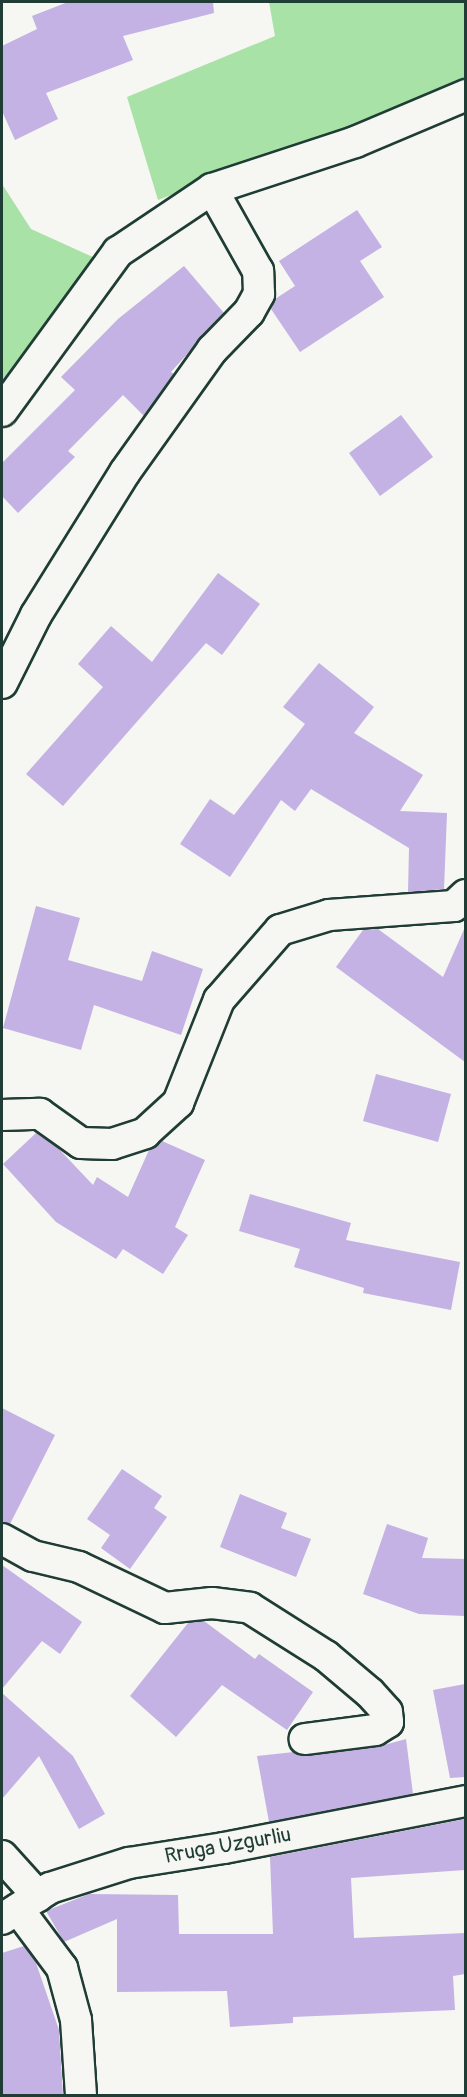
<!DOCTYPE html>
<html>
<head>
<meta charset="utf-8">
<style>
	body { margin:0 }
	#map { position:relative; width:467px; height:2097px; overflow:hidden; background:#f6f6f2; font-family:Pangolin,sans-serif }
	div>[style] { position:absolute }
	.green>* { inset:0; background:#a8e2a7 }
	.building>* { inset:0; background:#c3b2e3 }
	.roads { filter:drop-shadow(2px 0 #1f3d34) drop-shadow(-2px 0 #1f3d34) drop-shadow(0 2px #1f3d34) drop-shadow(0 -2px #1f3d34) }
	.minor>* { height:30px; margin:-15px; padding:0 15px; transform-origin:15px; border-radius:15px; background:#f6f6f2 }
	span { translate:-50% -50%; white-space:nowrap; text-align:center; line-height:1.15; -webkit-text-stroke:6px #f6f6f2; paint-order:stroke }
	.street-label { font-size:21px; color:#1f3d34 }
	.frame { position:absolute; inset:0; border:3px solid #1f3d34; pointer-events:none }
</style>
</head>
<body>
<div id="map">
	<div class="green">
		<div style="clip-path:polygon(269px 2px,465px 2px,465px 85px,158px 200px,127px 97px,275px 36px)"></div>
		<div style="clip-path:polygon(2px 184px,31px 229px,95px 258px,2px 401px)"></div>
	</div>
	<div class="building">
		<div style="clip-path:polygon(68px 2px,213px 2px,214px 13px,123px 36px,133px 60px,46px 93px,58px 119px,15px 140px,2px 111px,2px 46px,37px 29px,32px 16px)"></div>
		<div style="clip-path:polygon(357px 210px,382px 247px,360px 261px,384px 297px,300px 352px,271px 309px,275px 299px,295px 286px,279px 261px)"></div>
		<div style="clip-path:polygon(184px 266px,224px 313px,171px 372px,174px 374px,144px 416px,123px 395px,68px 451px,75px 457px,18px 513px,2px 496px,2px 463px,75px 390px,61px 377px,118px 319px)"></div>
		<div style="clip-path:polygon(401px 415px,433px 457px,380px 496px,349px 453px)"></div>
		<div style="clip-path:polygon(218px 573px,260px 604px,222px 655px,206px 643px,63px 806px,26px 774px,103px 687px,78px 664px,111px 626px,152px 662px)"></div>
		<div style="clip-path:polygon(319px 663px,374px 707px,354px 733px,423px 775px,400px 811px,447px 813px,444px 889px,408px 892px,409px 848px,311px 789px,295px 811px,281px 800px,230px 877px,180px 844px,210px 799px,234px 815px,305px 724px,283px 707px)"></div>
		<div style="clip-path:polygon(36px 906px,80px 918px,68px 960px,142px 981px,152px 951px,203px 969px,181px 1035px,94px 1005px,81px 1050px,3px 1028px)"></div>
		<div style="clip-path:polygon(465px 927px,465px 1062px,336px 967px,363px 930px,378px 929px,443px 977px)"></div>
		<div style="clip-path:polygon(376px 1074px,451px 1094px,438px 1142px,363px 1121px)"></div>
		<div style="clip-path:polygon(36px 1133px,56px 1146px,93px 1185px,97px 1177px,128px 1197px,149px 1150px,162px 1141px,205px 1160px,175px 1227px,188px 1235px,163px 1274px,123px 1249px,116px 1259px,56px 1222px,3px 1164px)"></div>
		<div style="clip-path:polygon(250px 1194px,351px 1223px,346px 1240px,460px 1262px,451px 1310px,363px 1293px,364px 1288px,294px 1267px,300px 1249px,239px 1231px)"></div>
		<div style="clip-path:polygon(2px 1408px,55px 1435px,10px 1524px,2px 1522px)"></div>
		<div style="clip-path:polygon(122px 1469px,162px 1496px,154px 1508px,167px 1517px,130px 1569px,101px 1548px,110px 1535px,87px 1519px)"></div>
		<div style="clip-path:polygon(240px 1494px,287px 1513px,281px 1528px,311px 1539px,296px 1577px,220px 1547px)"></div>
		<div style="clip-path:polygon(387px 1524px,428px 1538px,422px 1558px,465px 1559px,465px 1616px,419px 1614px,363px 1594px)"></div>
		<div style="clip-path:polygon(2px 1565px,82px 1622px,60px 1654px,42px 1641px,2px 1689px)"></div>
		<div style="clip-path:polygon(204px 1621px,255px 1659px,259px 1654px,313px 1692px,287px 1730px,222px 1685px,176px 1737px,130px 1696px,188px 1623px)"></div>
		<div style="clip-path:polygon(465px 1684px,465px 1777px,450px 1778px,433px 1690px)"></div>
		<div style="clip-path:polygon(2px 1693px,73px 1756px,105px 1814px,79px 1829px,39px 1756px,2px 1799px)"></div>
		<div style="clip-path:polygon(406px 1739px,413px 1794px,269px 1822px,257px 1756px,294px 1752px,307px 1756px,377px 1747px)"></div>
		<div style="clip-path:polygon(465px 1819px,465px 1870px,351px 1878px,354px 1938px,465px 1933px,465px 1974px,453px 1976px,455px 2010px,293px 2017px,293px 2023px,230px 2027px,227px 1991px,117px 1992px,117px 1919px,64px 1942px,46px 1911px,89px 1894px,178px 1895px,179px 1934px,273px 1934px,270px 1857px)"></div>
		<div style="clip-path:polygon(24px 1946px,35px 1960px,59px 2030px,63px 2096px,2px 2096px,2px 1953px)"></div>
	</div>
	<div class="roads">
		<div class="minor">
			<div style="left:2px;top:411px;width:197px;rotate:-53.9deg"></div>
			<div style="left:118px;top:252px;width:113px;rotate:-33.8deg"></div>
			<div style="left:212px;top:189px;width:151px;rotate:-18.2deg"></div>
			<div style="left:355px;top:142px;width:121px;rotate:-22.9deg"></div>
			<div style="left:2px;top:683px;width:76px;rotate:-63.4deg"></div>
			<div style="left:36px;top:615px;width:168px;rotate:-58.1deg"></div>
			<div style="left:125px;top:472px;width:150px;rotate:-54.5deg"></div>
			<div style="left:212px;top:350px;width:53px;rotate:-45.8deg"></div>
			<div style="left:249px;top:312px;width:21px;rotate:-61deg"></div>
			<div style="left:259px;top:294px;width:23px;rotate:-92deg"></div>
			<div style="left:258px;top:271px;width:94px;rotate:-119.3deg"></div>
			<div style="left:2px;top:1115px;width:38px;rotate:-2deg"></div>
			<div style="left:40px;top:1114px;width:50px;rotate:35.3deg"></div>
			<div style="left:81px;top:1143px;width:31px;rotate:2deg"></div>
			<div style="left:112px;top:1144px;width:35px;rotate:-18deg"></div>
			<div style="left:145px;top:1133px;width:45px;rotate:-42.3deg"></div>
			<div style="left:178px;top:1103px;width:111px;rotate:-68.3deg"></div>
			<div style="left:219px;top:1000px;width:93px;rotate:-48.9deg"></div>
			<div style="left:280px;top:930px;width:51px;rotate:-17deg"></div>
			<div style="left:329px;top:915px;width:125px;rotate:-4.1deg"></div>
			<div style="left:454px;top:906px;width:16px;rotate:-43deg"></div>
			<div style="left:2px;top:1539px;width:35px;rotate:29deg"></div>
			<div style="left:33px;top:1556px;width:47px;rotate:13.4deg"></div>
			<div style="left:79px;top:1567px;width:95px;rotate:25.5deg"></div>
			<div style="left:165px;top:1608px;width:47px;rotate:-6.1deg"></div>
			<div style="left:212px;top:1603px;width:38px;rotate:7deg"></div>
			<div style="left:250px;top:1608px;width:90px;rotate:32.3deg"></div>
			<div style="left:326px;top:1656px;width:57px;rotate:40.1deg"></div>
			<div style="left:370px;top:1693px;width:25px;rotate:48deg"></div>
			<div style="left:387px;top:1712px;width:10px;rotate:84deg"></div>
			<div style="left:388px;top:1722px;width:15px;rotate:148deg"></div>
			<div style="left:375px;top:1730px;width:71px;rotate:172.7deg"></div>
			<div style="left:2px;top:1856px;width:54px;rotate:48deg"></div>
			<div style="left:18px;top:1909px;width:74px;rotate:53.3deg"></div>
			<div style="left:62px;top:1968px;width:54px;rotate:74.9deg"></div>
			<div style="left:76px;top:2020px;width:76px;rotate:86.2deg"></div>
			<div style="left:2px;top:1919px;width:57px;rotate:-32.9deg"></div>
			<div style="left:50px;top:1888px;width:83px;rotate:-17.6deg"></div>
			<div style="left:129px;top:1863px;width:96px;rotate:-9deg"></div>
			<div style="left:224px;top:1848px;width:247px;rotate:-11deg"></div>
		</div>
	</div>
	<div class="street-label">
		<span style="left:228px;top:1846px;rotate:-10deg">Rruga Uzgurliu</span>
	</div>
	<div class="frame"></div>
</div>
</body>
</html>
